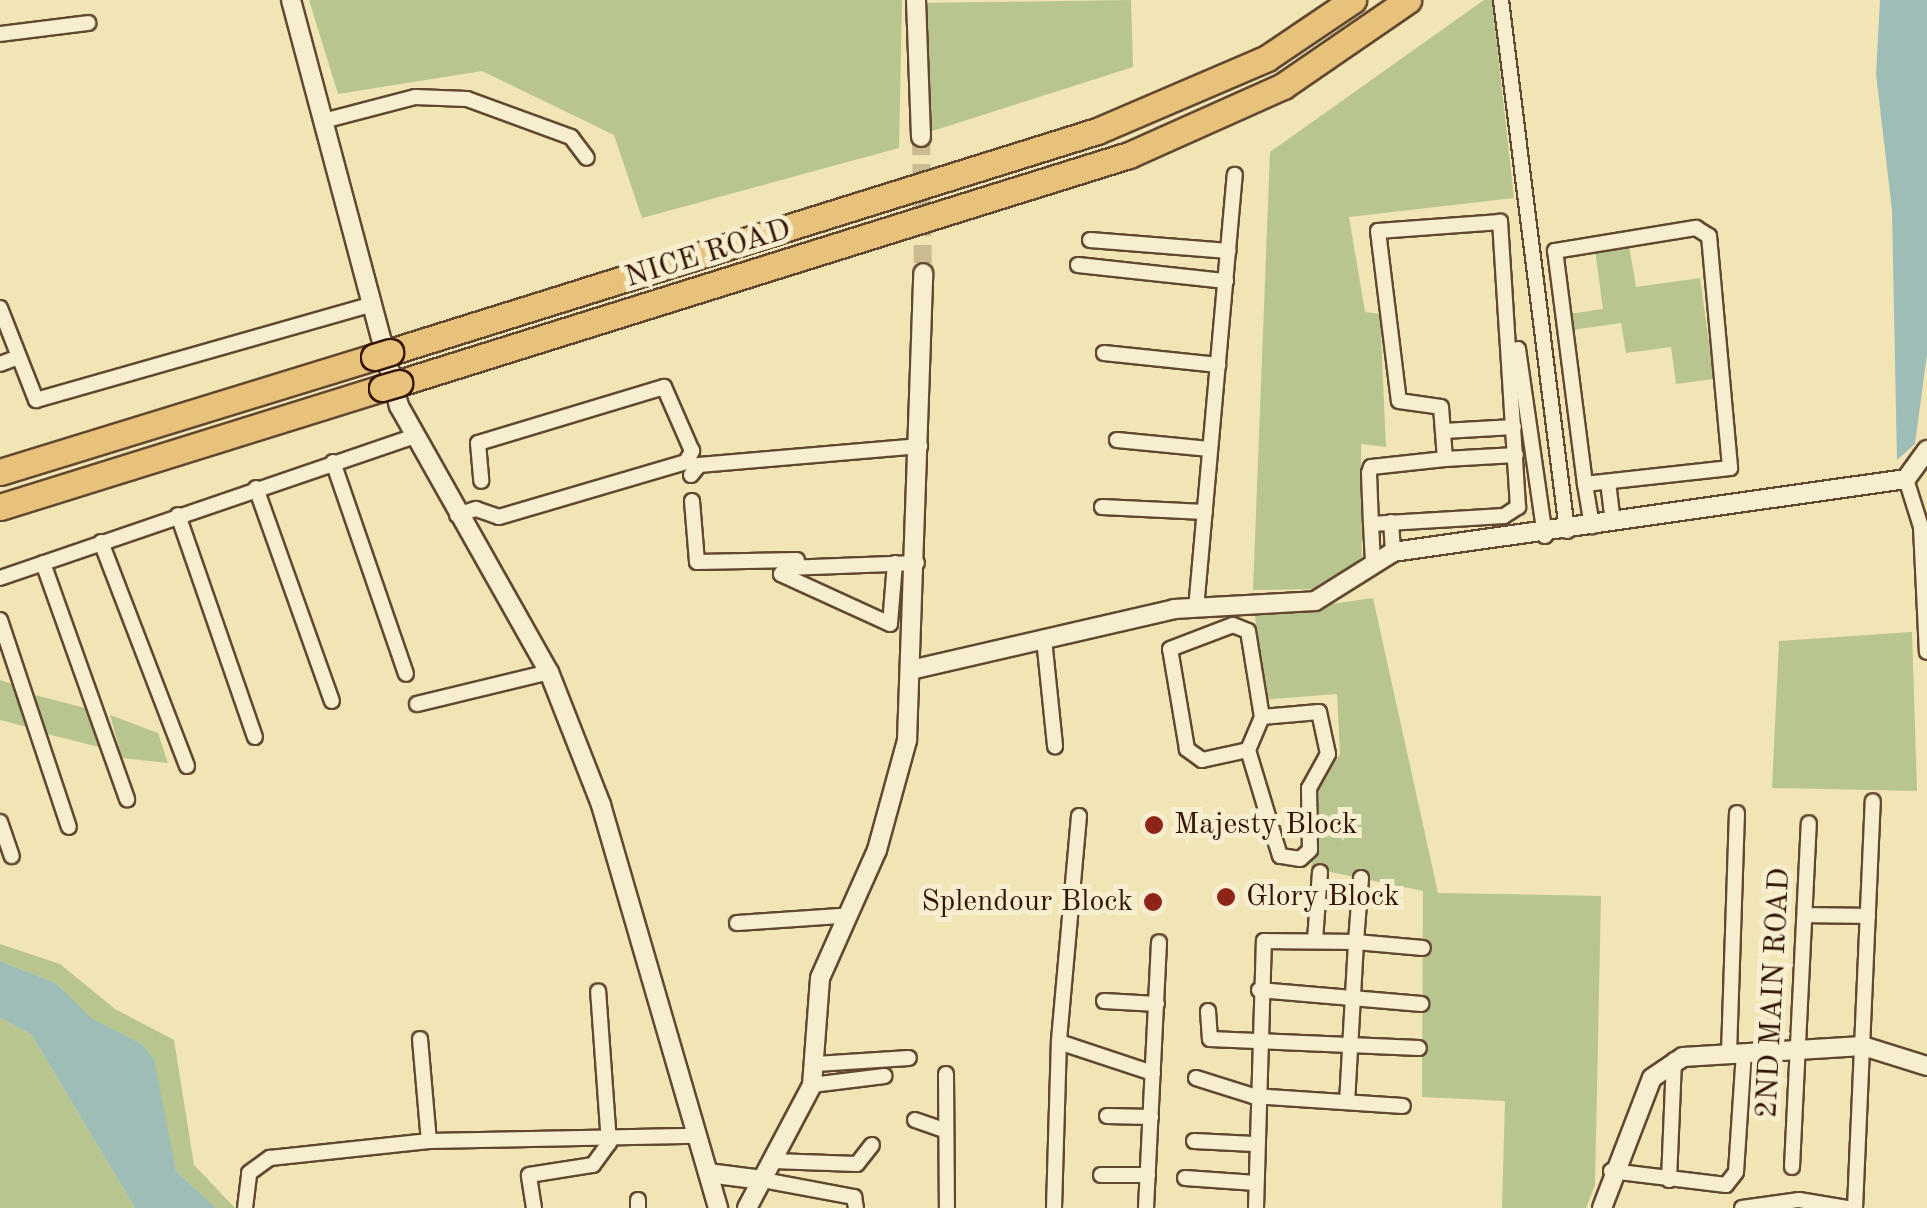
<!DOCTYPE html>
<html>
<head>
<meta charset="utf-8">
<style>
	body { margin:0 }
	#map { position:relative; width:1927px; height:1208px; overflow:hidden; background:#f1e5b5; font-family:"Old Standard TT",serif }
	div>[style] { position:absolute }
	.green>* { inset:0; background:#b9c58e }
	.water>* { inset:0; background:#9ebdb7 }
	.tertiary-tunnel>* { height:18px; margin-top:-9px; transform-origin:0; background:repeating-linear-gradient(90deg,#cbbb92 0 18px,transparent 0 27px) }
	.roads { filter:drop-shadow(2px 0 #624830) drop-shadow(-2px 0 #624830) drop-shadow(0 2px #624830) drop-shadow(0 -2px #624830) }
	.minor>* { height:14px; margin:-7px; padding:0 7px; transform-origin:7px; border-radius:7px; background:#f6eecf }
	.tertiary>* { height:18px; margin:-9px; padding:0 9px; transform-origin:9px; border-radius:9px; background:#f6eecf }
	.motorway>* { height:25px; margin:-12.5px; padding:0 12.5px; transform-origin:12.5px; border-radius:12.5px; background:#e8c27a }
	.bridges { filter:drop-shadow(2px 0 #331304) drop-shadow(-2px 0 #331304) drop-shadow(0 2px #331304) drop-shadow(0 -2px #331304) }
	.motorway-bridge>* { height:25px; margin:-12.5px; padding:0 12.5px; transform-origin:12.5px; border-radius:12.5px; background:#e8c27a }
	.dots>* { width:28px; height:28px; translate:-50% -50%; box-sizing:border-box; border:5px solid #f6eecf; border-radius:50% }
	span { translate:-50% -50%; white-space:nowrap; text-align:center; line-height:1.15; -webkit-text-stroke:10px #f6eecf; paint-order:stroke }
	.street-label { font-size:30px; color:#331304 }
	.poi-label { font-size:30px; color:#331304 }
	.left { translate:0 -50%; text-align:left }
	.right { translate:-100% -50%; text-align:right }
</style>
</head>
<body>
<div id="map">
	<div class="green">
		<div style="clip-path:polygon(309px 0,902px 0,899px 148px,642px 218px,614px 135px,482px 71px,338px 94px)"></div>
		<div style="clip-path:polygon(1131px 0,1133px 67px,926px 133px,921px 3px)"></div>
		<div style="clip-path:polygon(1484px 0,1492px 0,1514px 198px,1349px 217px,1365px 312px,1380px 314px,1386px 447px,1361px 444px,1362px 557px,1322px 589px,1253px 590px,1270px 152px)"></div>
		<div style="clip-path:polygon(1629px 245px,1636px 287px,1700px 278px,1714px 379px,1676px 384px,1671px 347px,1626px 353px,1621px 323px,1572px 330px,1569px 314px,1603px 309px,1595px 250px)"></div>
		<div style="clip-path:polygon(1373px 598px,1438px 893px,1601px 896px,1595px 1185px,1586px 1208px,1502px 1208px,1505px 1101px,1422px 1097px,1423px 891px,1311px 868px,1319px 783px,1340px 754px,1337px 694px,1262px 700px,1255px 615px)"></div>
		<div style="clip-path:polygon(1912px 632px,1917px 791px,1772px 788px,1779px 641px)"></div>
		<div style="clip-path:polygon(0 680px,16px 685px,31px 728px,0 720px)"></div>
		<div style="clip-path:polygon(35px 695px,89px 709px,103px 748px,47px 734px)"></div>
		<div style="clip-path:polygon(110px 715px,158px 733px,168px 763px,122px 758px)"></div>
		<div style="clip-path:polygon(0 944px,60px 964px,115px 1009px,174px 1040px,194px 1165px,235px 1208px,216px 1208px,176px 1171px,142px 1044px,90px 1018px,56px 983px,0 961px)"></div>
		<div style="clip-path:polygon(0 1018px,31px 1034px,135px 1208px,0 1208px)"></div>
	</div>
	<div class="water">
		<div style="clip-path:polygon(1880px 0,1927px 0,1927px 354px,1915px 444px,1897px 460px,1892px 210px,1876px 74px)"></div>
		<div style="clip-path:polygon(0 961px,56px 983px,91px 1018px,142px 1044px,154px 1060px,176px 1171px,216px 1208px,135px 1208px,31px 1034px,0 1018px)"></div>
	</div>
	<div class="tertiary-tunnel">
		<div style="left:921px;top:137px;width:136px;rotate:89.2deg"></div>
	</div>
	<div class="roads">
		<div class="minor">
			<div style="left:1501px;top:0;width:535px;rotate:82.91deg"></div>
			<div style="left:0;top:34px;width:89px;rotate:-7.1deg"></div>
			<div style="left:327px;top:120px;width:91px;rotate:-14.6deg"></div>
			<div style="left:415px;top:97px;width:52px;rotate:2.2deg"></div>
			<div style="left:467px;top:99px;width:111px;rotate:20.1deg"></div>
			<div style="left:571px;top:137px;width:26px;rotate:53deg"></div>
			<div style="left:1696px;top:228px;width:15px;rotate:32deg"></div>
			<div style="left:1709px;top:236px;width:233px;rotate:84.8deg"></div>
			<div style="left:1730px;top:468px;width:146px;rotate:173.7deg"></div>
			<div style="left:1585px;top:484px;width:235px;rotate:-97.3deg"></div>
			<div style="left:1555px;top:251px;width:143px;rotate:-9.3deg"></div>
			<div style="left:1090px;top:240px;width:139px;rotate:4.5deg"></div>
			<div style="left:1078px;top:265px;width:149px;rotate:6.2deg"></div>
			<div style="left:0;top:308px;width:99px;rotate:68.6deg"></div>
			<div style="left:36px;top:400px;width:346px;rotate:-15.9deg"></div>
			<div style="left:1518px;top:349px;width:189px;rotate:81.8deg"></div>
			<div style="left:1104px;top:353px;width:115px;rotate:6deg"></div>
			<div style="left:0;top:364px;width:19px;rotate:-21deg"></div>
			<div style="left:1444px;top:431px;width:70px;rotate:-3.3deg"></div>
			<div style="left:1117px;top:440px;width:93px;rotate:5.5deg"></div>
			<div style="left:1445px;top:459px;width:71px;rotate:-3.2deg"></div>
			<div style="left:333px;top:462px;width:224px;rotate:71deg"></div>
			<div style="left:691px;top:475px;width:13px;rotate:-51deg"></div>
			<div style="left:699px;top:465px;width:222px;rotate:-4.9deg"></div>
			<div style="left:1906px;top:479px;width:50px;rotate:72.6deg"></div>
			<div style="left:1921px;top:527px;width:125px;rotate:87.3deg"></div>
			<div style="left:1608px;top:482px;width:39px;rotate:83deg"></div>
			<div style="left:1585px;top:484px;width:43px;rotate:80.5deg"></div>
			<div style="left:256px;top:488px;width:226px;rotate:70.4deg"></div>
			<div style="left:692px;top:501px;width:61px;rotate:85.3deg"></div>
			<div style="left:697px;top:562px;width:100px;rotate:-1.1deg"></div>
			<div style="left:1102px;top:507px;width:103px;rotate:2.8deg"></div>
			<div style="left:178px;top:515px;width:235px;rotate:70.9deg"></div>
			<div style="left:457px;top:515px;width:20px;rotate:-18deg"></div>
			<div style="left:476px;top:509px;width:24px;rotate:19deg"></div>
			<div style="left:499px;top:517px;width:195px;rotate:-16.4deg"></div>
			<div style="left:686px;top:462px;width:13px;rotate:-61deg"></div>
			<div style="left:692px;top:451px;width:70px;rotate:-113.6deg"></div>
			<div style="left:664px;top:387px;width:194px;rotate:163.2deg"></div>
			<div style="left:478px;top:443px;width:38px;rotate:85deg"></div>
			<div style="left:1391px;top:522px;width:30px;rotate:86deg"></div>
			<div style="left:1371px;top:524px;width:133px;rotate:-3.4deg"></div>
			<div style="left:1504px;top:516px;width:17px;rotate:-33deg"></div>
			<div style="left:1518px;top:507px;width:286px;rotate:-93.6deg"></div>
			<div style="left:1500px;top:222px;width:122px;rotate:175.8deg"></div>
			<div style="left:1378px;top:231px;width:171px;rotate:83deg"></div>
			<div style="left:1399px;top:401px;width:42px;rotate:8.1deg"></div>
			<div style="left:1441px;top:407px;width:52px;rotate:85.6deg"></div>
			<div style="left:1445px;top:459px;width:74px;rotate:173.8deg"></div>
			<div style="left:1371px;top:467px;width:6px;rotate:108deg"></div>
			<div style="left:1369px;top:473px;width:51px;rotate:87.8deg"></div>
			<div style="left:1371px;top:524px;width:19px;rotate:87deg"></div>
			<div style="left:1372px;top:543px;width:18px;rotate:87deg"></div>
			<div style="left:101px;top:542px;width:240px;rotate:69deg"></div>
			<div style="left:43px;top:563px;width:251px;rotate:70.4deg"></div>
			<div style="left:895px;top:563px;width:61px;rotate:94.7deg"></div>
			<div style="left:890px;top:624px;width:120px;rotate:-155.4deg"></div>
			<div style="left:781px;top:574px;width:8px;rotate:-50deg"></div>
			<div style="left:786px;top:568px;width:131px;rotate:-2.2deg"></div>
			<div style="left:0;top:578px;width:436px;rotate:-18.9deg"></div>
			<div style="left:1196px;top:609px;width:436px;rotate:-84.9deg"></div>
			<div style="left:0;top:620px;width:218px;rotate:71.6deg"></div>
			<div style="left:1233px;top:625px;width:16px;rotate:22deg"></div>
			<div style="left:1248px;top:631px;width:87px;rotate:80.8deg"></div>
			<div style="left:1262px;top:717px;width:57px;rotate:-5deg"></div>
			<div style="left:1319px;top:712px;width:43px;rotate:77.9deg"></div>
			<div style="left:1328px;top:754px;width:39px;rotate:119deg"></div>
			<div style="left:1309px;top:788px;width:62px;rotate:89.1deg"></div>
			<div style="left:1310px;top:850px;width:13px;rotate:138deg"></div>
			<div style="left:1300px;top:859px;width:20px;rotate:-171deg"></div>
			<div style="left:1280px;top:856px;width:111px;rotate:-106.8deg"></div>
			<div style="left:1248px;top:750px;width:47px;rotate:167.7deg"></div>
			<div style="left:1202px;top:760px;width:19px;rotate:-144deg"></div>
			<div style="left:1187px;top:749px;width:101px;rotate:-99.6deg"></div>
			<div style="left:1170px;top:649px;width:67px;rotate:-20.9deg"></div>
			<div style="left:1044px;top:639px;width:108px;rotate:84.1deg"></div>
			<div style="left:417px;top:704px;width:136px;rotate:-13.6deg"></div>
			<div style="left:1248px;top:750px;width:36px;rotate:-67deg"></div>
			<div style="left:1079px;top:816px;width:227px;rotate:95.1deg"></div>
			<div style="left:1059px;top:1042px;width:99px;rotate:18.3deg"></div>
			<div style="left:0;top:822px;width:36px;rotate:71deg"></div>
			<div style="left:1361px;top:878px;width:64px;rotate:94.5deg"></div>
			<div style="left:1356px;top:942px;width:67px;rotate:5.1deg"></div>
			<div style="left:1806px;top:915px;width:62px;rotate:0.9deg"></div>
			<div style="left:737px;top:923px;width:103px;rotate:-3.9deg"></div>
			<div style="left:1315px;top:940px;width:68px;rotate:-85.8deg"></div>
			<div style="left:1259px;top:990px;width:163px;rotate:4.9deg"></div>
			<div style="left:1104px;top:1001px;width:53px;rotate:3.2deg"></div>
			<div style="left:1208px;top:1011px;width:28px;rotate:86deg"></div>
			<div style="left:1210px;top:1039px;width:209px;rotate:2.5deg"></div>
			<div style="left:420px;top:1039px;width:102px;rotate:85deg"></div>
			<div style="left:1729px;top:1053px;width:240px;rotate:-88.1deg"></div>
			<div style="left:816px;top:1064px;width:93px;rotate:-3.7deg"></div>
			<div style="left:946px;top:1074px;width:134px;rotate:89.6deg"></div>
			<div style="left:1196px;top:1078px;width:60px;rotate:17.5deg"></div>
			<div style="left:1253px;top:1096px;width:150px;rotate:3.8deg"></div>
			<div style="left:812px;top:1085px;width:73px;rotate:-7.1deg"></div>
			<div style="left:1107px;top:1116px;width:44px;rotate:1.3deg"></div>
			<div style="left:915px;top:1120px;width:31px;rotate:19deg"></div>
			<div style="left:1194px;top:1141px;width:60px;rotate:2.9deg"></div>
			<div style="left:773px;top:1161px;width:84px;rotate:2deg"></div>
			<div style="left:857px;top:1164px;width:24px;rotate:-52deg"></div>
			<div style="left:1792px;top:1167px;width:344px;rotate:-87.2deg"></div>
			<div style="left:1611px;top:1171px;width:116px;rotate:6.9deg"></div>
			<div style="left:1726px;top:1185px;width:16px;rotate:-52deg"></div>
			<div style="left:1736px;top:1172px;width:120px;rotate:-86.2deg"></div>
			<div style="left:1101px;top:1175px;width:47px"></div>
			<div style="left:1185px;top:1178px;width:71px;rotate:4deg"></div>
			<div style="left:763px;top:1180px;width:93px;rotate:10.6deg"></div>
			<div style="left:854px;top:1197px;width:11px;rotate:80deg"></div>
			<div style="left:1669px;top:1180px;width:120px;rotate:-87.6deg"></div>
			<div style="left:638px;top:1200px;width:8px;rotate:90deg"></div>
			<div style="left:245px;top:1208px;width:35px;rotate:-83deg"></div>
			<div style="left:249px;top:1173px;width:26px;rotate:-36deg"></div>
			<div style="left:270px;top:1158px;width:160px;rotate:-6.1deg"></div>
			<div style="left:429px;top:1141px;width:268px;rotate:-1.1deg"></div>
			<div style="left:534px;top:1208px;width:33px;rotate:-99deg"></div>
			<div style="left:529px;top:1175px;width:65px;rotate:-8.9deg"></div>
			<div style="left:593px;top:1165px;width:27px;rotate:-54deg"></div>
			<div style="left:609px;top:1143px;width:152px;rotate:-94.1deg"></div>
			<div style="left:1054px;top:1208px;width:166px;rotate:-88.3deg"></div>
			<div style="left:1146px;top:1208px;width:266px;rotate:-87.2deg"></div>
			<div style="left:1256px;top:1208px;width:267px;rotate:-88.3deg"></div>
			<div style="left:1264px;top:941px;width:92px;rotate:0.6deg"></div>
			<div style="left:1356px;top:942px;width:160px;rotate:93.2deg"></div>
			<div style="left:1742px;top:1208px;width:58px;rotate:-8deg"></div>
			<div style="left:1799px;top:1200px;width:50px;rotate:9.3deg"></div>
			<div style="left:1855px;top:1208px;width:407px;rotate:-87.5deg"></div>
		</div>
		<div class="tertiary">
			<div style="left:291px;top:0;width:420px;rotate:75.1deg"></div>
			<div style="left:399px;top:406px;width:305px;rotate:60.6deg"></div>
			<div style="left:549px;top:672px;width:143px;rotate:68.6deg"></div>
			<div style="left:601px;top:805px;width:420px;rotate:73.8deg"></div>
			<div style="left:916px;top:0;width:137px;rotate:87.9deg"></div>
			<div style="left:915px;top:669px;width:266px;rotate:-13deg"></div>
			<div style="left:1174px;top:609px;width:141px;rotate:-3.2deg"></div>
			<div style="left:1315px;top:601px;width:92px;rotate:-32.1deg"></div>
			<div style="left:1393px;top:552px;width:518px;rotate:-8.1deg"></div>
			<div style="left:1906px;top:479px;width:36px;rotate:-54deg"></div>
			<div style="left:708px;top:1173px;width:55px;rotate:7.3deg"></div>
			<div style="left:747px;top:1208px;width:139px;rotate:-62.1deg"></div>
			<div style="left:812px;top:1085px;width:107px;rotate:-85.7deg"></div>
			<div style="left:820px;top:978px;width:140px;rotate:-66deg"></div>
			<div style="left:877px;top:850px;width:114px;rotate:-74.7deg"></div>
			<div style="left:907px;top:740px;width:467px;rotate:-88deg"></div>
			<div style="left:1602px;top:1208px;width:139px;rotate:-69deg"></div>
			<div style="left:1652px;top:1078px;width:37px;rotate:-34deg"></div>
			<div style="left:1683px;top:1057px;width:180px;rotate:-3.5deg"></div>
			<div style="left:1863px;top:1046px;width:67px;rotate:17.4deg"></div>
		</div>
		<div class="motorway">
			<div style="left:390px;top:352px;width:741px;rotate:-17.36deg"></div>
			<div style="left:1097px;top:131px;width:185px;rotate:-23.2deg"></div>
			<div style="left:1267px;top:58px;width:104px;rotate:-34deg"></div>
			<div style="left:399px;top:383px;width:765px;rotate:-17.35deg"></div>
			<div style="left:1129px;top:155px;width:169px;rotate:-24.1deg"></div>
			<div style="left:1283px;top:86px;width:152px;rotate:-34.5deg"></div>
			<div style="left:0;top:472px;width:391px;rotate:-17.1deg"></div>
			<div style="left:0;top:507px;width:400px;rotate:-17.3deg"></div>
		</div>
	</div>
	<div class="bridges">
		<div class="motorway-bridge">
			<div style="left:374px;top:357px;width:17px;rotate:-17deg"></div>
			<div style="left:382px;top:388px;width:18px;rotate:-16deg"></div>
		</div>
	</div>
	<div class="dots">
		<div style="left:1154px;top:825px;background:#8f2418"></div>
		<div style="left:1226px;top:897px;background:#8f2418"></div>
		<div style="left:1153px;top:902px;background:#8f2418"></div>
	</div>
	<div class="street-label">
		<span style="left:708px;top:254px;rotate:-17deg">NICE ROAD</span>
		<span style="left:1774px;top:993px;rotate:-87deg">2ND MAIN ROAD</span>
	</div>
	<div class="poi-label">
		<span class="left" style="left:1174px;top:825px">Majesty Block</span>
		<span class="left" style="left:1246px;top:897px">Glory Block</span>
		<span class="right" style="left:1133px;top:902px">Splendour Block</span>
	</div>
</div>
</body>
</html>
